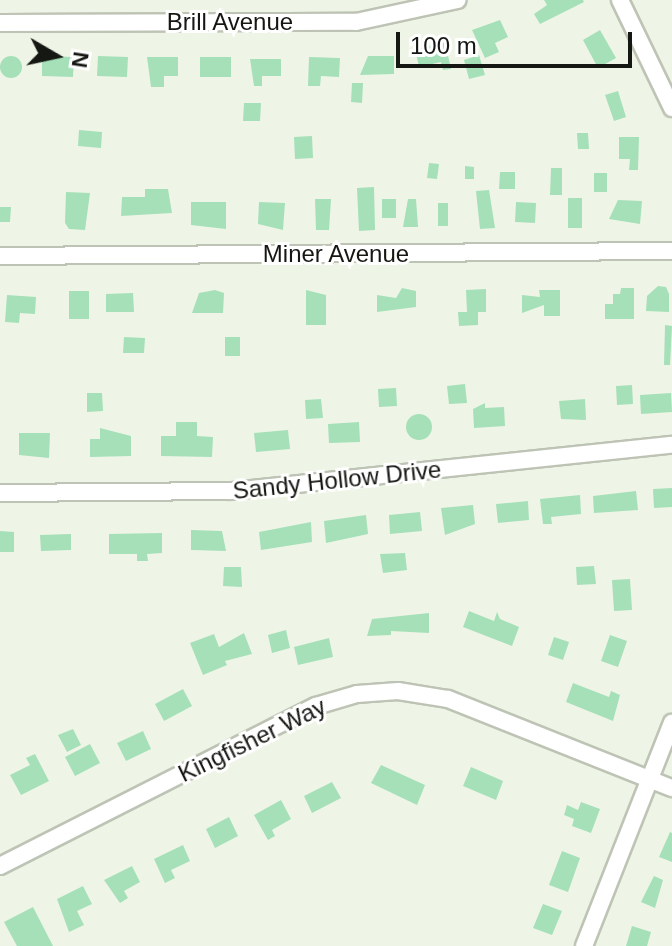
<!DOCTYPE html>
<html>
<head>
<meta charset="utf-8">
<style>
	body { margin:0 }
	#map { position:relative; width:672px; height:946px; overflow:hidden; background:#eff5e6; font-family:Arial,sans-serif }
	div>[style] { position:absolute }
	.building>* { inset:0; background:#a5e0b9 }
	.round { border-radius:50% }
	.roads { filter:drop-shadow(2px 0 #bec4b5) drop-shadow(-2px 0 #bec4b5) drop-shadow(0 2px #bec4b5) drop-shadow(0 -2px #bec4b5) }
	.minor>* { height:16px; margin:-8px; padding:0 8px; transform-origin:8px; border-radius:8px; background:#fff }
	span { translate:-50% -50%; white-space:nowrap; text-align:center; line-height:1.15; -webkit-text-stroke:6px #fff; paint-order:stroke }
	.street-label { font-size:24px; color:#151712 }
	.north { position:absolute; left:16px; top:16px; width:80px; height:80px; -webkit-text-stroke:6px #fff; paint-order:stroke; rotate:99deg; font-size:22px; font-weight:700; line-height:32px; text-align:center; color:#151712 }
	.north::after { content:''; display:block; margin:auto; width:28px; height:36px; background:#151712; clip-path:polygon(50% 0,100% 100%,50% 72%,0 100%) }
	.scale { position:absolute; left:396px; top:32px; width:236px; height:36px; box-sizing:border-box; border:4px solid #151712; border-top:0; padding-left:10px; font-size:24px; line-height:28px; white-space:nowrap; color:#151712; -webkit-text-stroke:6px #fff; paint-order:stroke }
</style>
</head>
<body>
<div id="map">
	<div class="building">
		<div style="clip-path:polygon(544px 0,583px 0,584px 2px,540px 24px,534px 14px,547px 5px)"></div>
		<div style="clip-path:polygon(500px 20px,508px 37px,495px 43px,499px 52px,485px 58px,472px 30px)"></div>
		<div style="clip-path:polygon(600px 30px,616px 58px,598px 68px,583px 40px)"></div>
		<div style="clip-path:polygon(445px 42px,451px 69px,443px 70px,441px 62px,419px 67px,415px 49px)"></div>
		<div style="clip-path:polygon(479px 55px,485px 75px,469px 79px,464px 60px)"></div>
		<div class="round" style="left:0;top:56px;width:22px;height:22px"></div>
		<div style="clip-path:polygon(42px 56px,74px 57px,73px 77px,42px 76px)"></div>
		<div style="clip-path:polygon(98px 56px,128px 57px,127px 77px,97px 76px)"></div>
		<div style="clip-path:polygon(368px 56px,394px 56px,394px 74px,360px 75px)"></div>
		<div style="clip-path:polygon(147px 57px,178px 57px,178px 76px,164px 76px,164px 87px,151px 87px)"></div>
		<div style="clip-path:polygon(200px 57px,231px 57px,231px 77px,200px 77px)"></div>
		<div style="clip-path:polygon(309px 57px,340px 58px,339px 77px,321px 76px,320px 86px,308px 86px)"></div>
		<div style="clip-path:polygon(250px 59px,281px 59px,281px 76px,262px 76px,262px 86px,254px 86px)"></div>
		<div style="clip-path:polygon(352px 83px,363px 83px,362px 103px,351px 102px)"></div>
		<div style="clip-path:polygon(618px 91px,626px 117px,614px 121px,605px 95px)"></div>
		<div style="clip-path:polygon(244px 103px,261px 103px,260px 121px,243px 121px)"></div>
		<div style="clip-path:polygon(79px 130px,102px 132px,101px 148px,78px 146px)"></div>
		<div style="clip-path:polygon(577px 133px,588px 133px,589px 149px,578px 149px)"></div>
		<div style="clip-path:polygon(312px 136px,313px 158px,295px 159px,294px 137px)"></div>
		<div style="clip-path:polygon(619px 137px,639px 137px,638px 170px,629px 170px,630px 159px,619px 159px)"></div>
		<div style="clip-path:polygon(429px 163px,439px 164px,437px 179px,427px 178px)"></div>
		<div style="clip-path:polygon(465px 166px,474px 167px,474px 179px,465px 179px)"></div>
		<div style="clip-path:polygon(551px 168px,562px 168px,562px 195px,550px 195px)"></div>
		<div style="clip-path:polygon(500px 172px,515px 172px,515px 189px,499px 189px)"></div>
		<div style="clip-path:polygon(594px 173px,607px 173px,607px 192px,594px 192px)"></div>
		<div style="clip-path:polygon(374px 187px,375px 230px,359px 231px,357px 188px)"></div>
		<div style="clip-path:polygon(145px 189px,168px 189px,172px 213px,121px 216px,122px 197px,145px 197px)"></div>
		<div style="clip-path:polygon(489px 190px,495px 228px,480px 229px,476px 191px)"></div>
		<div style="clip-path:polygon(66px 192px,90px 193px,85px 230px,69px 229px,65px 223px)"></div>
		<div style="clip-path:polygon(568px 198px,582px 198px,582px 228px,568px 228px)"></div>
		<div style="clip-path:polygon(315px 199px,331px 199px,329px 230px,316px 230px)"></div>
		<div style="clip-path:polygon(382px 199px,396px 199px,396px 218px,382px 218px)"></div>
		<div style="clip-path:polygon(408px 199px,416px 199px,418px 227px,403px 227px)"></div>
		<div style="clip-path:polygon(618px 200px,642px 201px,640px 224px,609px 219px)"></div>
		<div style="clip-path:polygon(191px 202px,226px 202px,226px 229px,191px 225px)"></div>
		<div style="clip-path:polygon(259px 202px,285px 203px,283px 230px,258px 224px)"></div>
		<div style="clip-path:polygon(516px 202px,536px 203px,535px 223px,515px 222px)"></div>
		<div style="clip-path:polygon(438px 203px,448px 203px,448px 226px,438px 226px)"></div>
		<div style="clip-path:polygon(0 207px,11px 207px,10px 222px,0 222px)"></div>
		<div style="clip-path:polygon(658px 286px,666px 287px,669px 294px,669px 312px,646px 311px,647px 296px)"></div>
		<div style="clip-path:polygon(402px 288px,416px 291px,416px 307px,377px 312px,377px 295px,396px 298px)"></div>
		<div style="clip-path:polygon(621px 288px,634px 288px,634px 319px,605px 319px,605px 304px,613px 304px,613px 294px,620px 294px)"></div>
		<div style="clip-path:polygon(486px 289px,486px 312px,478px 312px,478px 325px,459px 326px,458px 312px,467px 312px,466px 290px)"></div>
		<div style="clip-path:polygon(215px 290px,224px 293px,223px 313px,192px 313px,199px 293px)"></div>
		<div style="clip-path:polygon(306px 290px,326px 295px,326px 325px,306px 325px)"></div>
		<div style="clip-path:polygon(539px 290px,560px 290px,560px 316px,544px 316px,544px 305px,522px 313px,522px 295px,540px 297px)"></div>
		<div style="clip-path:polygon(69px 291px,89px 291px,89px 319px,69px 319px)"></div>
		<div style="clip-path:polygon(133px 293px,134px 312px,106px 312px,106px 294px)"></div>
		<div style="clip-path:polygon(7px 295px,36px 297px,35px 314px,20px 313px,19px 323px,5px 322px)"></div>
		<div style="clip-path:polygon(665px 325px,672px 326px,670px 365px,664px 365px)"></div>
		<div style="clip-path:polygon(124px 337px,145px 338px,144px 353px,123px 353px)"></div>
		<div style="clip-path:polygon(225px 337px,240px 337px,240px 356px,225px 356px)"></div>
		<div style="clip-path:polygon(465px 384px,467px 403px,449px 404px,447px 386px)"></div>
		<div style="clip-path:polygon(632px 385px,633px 404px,617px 405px,616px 386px)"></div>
		<div style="clip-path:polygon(396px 388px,397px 406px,379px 407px,378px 389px)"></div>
		<div style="clip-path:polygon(87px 393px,102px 393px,103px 411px,87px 412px)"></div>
		<div style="clip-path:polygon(671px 393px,672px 412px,641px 414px,640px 395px)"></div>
		<div style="clip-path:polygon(321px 399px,323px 418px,306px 419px,305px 400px)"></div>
		<div style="clip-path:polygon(585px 399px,586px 420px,561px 419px,559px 401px)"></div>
		<div style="clip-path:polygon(485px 403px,485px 408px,504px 407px,505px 426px,474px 428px,473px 409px)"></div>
		<div class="round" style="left:406px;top:414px;width:26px;height:26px"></div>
		<div style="clip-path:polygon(176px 422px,197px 422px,197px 436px,213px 437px,212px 457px,161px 456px,161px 436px,176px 436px)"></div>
		<div style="clip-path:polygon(359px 422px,360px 442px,329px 443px,328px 424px)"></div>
		<div style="clip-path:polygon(100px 428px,131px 436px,131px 456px,90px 457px,90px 439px,100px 439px)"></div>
		<div style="clip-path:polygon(288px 430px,290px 449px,256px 452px,254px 433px)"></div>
		<div style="clip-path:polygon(19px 433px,50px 433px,49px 458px,19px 455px)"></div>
		<div style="clip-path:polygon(672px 488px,672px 507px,654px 508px,653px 489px)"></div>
		<div style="clip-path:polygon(636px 491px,638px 510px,594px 513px,593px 496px)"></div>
		<div style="clip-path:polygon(580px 495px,581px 514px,551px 517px,552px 524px,543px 524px,540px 499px)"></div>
		<div style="clip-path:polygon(528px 501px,529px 520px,498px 523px,496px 504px)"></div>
		<div style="clip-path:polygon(473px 505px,475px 524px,445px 535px,441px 508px)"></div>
		<div style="clip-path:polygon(420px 512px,422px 531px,390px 534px,389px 515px)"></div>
		<div style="clip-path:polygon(366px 515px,368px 534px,326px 543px,324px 521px)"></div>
		<div style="clip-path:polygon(311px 522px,312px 542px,261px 550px,259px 532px)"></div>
		<div style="clip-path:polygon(191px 530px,222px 531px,226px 551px,191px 550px)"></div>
		<div style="clip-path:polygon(0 531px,14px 532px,14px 552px,0 552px)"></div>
		<div style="clip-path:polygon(162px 533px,162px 553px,147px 554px,148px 561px,137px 561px,137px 554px,109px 554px,109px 534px)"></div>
		<div style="clip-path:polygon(71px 534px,71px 550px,41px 551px,40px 535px)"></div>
		<div style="clip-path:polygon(405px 553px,407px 570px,383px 573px,380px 554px)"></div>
		<div style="clip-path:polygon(594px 566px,596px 584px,577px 585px,576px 567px)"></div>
		<div style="clip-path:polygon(224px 567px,241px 567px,242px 587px,223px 586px)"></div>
		<div style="clip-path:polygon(630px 579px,632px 610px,614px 611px,612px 580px)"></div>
		<div style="clip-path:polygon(469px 611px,494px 621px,497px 612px,500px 619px,519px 627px,512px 646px,463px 627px)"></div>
		<div style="clip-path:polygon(429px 613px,429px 633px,391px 631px,391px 635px,367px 636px,372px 619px)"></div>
		<div style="clip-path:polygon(286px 630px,290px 648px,272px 653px,268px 635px)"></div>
		<div style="clip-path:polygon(244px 633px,252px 654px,225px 661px,227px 665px,203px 675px,190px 643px,214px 634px,219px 647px)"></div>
		<div style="clip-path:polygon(610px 635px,627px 641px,618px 667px,601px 661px)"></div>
		<div style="clip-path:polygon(554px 637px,569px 642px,563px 660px,548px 655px)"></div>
		<div style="clip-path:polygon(329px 638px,333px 657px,298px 665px,294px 647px)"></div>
		<div style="clip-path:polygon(573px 683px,609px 697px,611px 691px,620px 695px,613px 721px,566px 702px)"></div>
		<div style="clip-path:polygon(183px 689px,192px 706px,164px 721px,155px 704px)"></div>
		<div style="clip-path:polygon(73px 729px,81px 745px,67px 752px,58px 735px)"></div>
		<div style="clip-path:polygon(143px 731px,151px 749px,126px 761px,117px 743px)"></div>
		<div style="clip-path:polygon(90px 744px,100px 763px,75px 776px,65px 757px)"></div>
		<div style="clip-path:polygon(35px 754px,49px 781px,21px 795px,10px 775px,30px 765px,26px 758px)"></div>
		<div style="clip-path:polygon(381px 765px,425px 785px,417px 805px,371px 783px)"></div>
		<div style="clip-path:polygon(471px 767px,503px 781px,496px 800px,463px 786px)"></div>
		<div style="clip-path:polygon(332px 782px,341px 798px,312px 813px,304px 796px)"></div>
		<div style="clip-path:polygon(281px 800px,291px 819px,272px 830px,275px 836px,268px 840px,254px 815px)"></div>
		<div style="clip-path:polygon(581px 802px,600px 809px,591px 833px,572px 826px,574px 819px,564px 815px,567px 805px,578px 810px)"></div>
		<div style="clip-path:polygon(229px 817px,238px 836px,215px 848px,206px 829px)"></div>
		<div style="clip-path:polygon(670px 832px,672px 833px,672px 862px,659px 857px)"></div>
		<div style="clip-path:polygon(183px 845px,190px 861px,171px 870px,175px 878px,165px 883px,154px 859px)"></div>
		<div style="clip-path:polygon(562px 851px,580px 858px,568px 892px,549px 885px)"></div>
		<div style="clip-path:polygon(132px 866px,140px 882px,124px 891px,128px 898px,120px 903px,104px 880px)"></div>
		<div style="clip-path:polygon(654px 876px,663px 880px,655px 908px,641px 902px)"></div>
		<div style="clip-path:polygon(83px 886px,92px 904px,77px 911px,84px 925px,69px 932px,57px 899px)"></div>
		<div style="clip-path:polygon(543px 904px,562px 911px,552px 935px,533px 928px)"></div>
		<div style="clip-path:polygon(33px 907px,53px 946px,17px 946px,4px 922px)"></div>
		<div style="clip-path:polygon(632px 926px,651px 932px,647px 946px,626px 946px)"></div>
	</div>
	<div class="roads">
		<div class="minor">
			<div style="left:620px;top:0;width:120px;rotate:64.3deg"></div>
			<div style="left:0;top:23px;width:356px;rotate:-0.2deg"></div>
			<div style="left:356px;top:22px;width:104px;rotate:-12.2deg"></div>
			<div style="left:0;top:256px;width:672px;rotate:-0.43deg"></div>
			<div style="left:0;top:493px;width:231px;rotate:-0.5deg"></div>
			<div style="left:231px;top:491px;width:443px;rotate:-6deg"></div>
			<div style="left:0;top:866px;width:354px;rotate:-26.9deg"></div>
			<div style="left:316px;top:706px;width:43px;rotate:-16.3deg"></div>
			<div style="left:357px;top:694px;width:41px;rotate:-4.2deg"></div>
			<div style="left:398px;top:691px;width:51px;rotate:9.1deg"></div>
			<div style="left:448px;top:699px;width:241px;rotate:21.7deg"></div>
			<div style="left:584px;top:946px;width:240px;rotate:-68.5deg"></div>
		</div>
	</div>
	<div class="street-label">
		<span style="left:230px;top:22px">Brill Avenue</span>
		<span style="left:336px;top:254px">Miner Avenue</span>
		<span style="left:337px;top:480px;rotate:-6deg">Sandy Hollow Drive</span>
		<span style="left:252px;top:740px;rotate:-26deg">Kingfisher Way</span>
	</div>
	<div class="north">N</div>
	<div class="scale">100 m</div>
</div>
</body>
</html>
